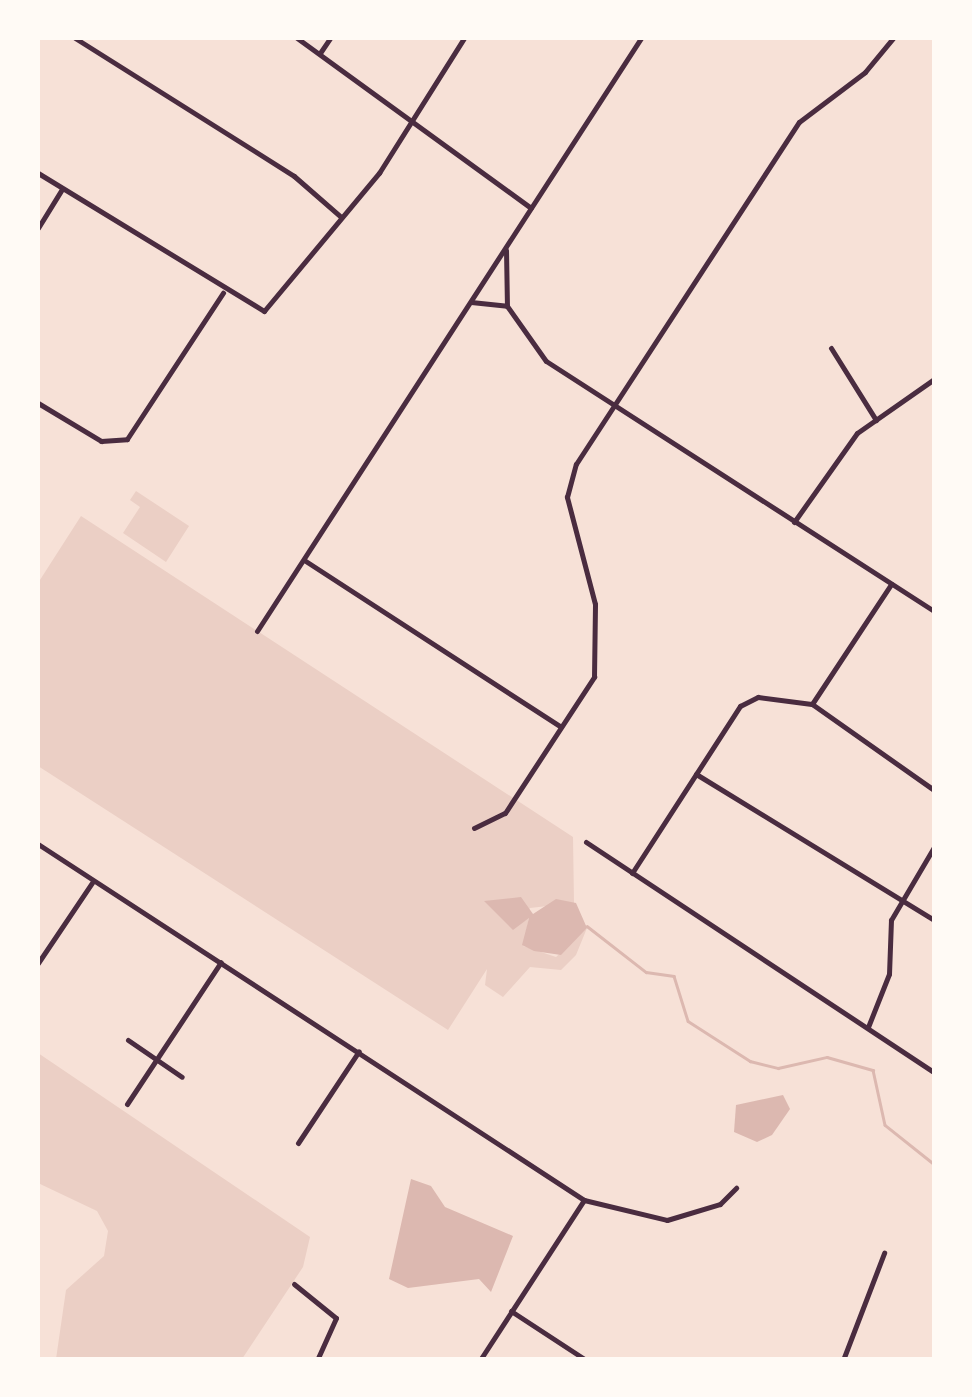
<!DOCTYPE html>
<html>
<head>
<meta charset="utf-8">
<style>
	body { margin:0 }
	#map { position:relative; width:972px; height:1397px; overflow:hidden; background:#f7e1d7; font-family:"Golos Text",sans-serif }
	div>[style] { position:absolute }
	.green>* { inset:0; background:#ebcfc5 }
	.water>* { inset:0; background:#dcb8b0 }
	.stream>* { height:2.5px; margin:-1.25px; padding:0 1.25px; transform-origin:1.25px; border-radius:1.25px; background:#dcb8b0 }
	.minor>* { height:5px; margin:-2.5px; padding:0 2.5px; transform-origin:2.5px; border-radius:2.5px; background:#4a2c40 }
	span { translate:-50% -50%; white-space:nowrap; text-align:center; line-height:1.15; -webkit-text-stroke:8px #fffaf5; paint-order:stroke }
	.frame { position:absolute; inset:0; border:40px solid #fffaf5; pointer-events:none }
</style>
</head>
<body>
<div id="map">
	<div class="green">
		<div style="clip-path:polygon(136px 491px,189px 526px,166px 562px,123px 533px,140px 507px,130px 500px)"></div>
		<div style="clip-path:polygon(81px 516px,573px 837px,574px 903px,530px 908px,518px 925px,529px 918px,523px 946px,556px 957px,587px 928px,576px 955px,561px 970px,530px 967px,503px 997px,485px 985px,487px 969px,448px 1030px,38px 766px,38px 583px)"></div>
		<div style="clip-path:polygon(38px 1053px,310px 1237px,303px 1267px,242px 1359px,56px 1359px,66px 1290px,104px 1256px,108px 1231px,97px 1211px,38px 1183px)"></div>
	</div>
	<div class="water">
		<div style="clip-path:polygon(521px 897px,533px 914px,556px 899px,576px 903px,587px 928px,561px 955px,534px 951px,522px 945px,529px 918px,513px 930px,484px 901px)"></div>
		<div style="clip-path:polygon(783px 1095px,790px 1109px,772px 1135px,757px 1142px,734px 1132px,736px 1105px)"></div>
		<div style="clip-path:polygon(411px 1179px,431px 1186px,445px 1207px,513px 1236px,491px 1292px,479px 1279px,408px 1288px,389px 1279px)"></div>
	</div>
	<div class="stream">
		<div style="left:587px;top:926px;width:75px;rotate:37.9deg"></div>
		<div style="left:646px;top:972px;width:28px;rotate:8deg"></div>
		<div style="left:674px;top:976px;width:47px;rotate:72.7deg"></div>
		<div style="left:688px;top:1021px;width:74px;rotate:32.8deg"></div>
		<div style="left:750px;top:1061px;width:29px;rotate:14deg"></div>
		<div style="left:778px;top:1068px;width:50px;rotate:-12.7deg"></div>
		<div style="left:827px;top:1057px;width:48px;rotate:15.8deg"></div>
		<div style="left:873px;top:1070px;width:56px;rotate:77.7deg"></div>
		<div style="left:885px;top:1125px;width:63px;rotate:38.5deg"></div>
	</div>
	<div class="minor">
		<div style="left:75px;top:38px;width:259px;rotate:32.2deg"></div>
		<div style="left:294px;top:176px;width:61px;rotate:41deg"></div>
		<div style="left:297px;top:38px;width:289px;rotate:36deg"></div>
		<div style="left:320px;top:53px;width:18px;rotate:-56deg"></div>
		<div style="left:38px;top:173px;width:265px;rotate:31.4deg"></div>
		<div style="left:264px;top:311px;width:180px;rotate:-50.2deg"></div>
		<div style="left:379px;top:173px;width:160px;rotate:-57.8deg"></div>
		<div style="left:38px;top:228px;width:46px;rotate:-58.4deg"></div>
		<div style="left:506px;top:250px;width:56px;rotate:89deg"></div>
		<div style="left:507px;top:306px;width:67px;rotate:54.7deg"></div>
		<div style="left:546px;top:361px;width:462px;rotate:32.8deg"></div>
		<div style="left:471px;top:302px;width:36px;rotate:6deg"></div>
		<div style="left:831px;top:348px;width:85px;rotate:58deg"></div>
		<div style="left:38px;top:403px;width:74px;rotate:31.1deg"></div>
		<div style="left:101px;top:441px;width:26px;rotate:-4deg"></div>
		<div style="left:127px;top:439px;width:175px;rotate:-56.7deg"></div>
		<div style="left:794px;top:522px;width:109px;rotate:-54.7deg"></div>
		<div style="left:857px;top:433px;width:94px;rotate:-35deg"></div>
		<div style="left:304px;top:560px;width:306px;rotate:33deg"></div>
		<div style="left:257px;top:631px;width:706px;rotate:-57.07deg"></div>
		<div style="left:812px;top:704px;width:144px;rotate:-56.6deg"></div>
		<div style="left:696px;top:774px;width:279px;rotate:31.5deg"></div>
		<div style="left:474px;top:828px;width:34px;rotate:-26deg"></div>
		<div style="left:505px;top:813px;width:163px;rotate:-56.8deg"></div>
		<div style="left:594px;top:677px;width:73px;rotate:-89.2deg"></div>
		<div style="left:595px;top:604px;width:111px;rotate:-104.7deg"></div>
		<div style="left:567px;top:497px;width:34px;rotate:-75deg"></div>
		<div style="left:576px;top:464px;width:408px;rotate:-56.9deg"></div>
		<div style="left:799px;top:122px;width:83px;rotate:-37.1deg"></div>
		<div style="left:865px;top:72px;width:44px;rotate:-50.5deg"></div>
		<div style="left:586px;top:842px;width:417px;rotate:33.5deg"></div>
		<div style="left:38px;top:844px;width:652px;rotate:33.1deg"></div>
		<div style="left:584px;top:1200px;width:85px;rotate:13.5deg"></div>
		<div style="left:667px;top:1220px;width:55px;rotate:-16.8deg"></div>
		<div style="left:720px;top:1204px;width:23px;rotate:-45deg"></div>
		<div style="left:632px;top:873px;width:199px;rotate:-57.1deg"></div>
		<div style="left:740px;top:706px;width:20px;rotate:-27deg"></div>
		<div style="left:758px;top:697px;width:54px;rotate:7.4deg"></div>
		<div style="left:812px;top:704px;width:149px;rotate:35.2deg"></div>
		<div style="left:38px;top:963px;width:99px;rotate:-56.1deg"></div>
		<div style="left:868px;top:1027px;width:57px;rotate:-68.4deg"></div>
		<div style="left:889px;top:974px;width:54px;rotate:-87.9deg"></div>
		<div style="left:891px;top:920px;width:85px;rotate:-59.5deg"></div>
		<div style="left:128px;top:1040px;width:65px;rotate:34.4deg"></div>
		<div style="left:127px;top:1104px;width:170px;rotate:-56.5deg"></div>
		<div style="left:298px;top:1143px;width:110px;rotate:-56.5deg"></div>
		<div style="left:294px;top:1284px;width:54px;rotate:39deg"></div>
		<div style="left:336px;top:1318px;width:46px;rotate:114.3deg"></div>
		<div style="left:511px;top:1311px;width:90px;rotate:33.2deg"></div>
		<div style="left:480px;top:1360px;width:191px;rotate:-57deg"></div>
		<div style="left:843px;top:1360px;width:115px;rotate:-69deg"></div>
	</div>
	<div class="frame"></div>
</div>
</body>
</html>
